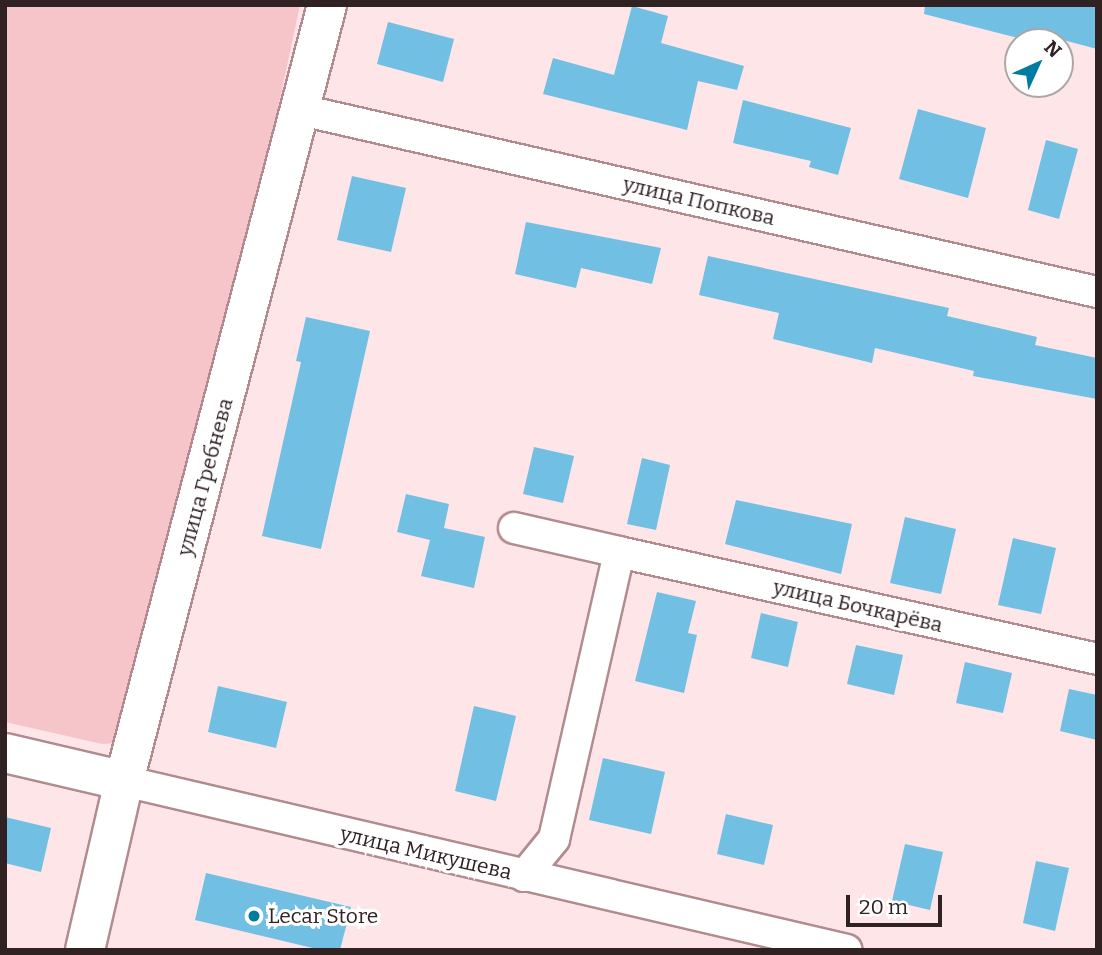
<!DOCTYPE html>
<html>
<head>
<meta charset="utf-8">
<style>
	body { margin:0 }
	#map { position:relative; width:1102px; height:955px; overflow:hidden; background:#fee5e7; font-family:Bitter,serif }
	div>[style] { position:absolute }
	.green>* { inset:0; background:#f6c5ca }
	.building>* { inset:0; background:#71bfe2 }
	.roads { filter:drop-shadow(2px 0 #b18b8f) drop-shadow(-2px 0 #b18b8f) drop-shadow(0 2px #b18b8f) drop-shadow(0 -2px #b18b8f) }
	.street>* { height:30px; margin:-15px; padding:0 15px; transform-origin:15px; border-radius:15px; background:#fff }
	.secondary>* { height:38px; margin:-19px; padding:0 19px; transform-origin:19px; border-radius:19px; background:#fff }
	.dots>* { width:19px; height:19px; translate:-50% -50%; box-sizing:border-box; border:4px solid #fff; border-radius:50% }
	span { translate:-50% -50%; white-space:nowrap; text-align:center; line-height:1.15; -webkit-text-stroke:6px #fff; paint-order:stroke }
	.street-label { font-size:21px; color:#302123 }
	.poi-label { font-size:21px; color:#302123 }
	.left { translate:0 -50%; text-align:left }
	.frame { position:absolute; inset:0; border:7px solid #302123; pointer-events:none }
	.north { position:absolute; left:1004px; top:28px; width:70px; height:70px; box-sizing:border-box; background:#fff; border:2px solid #aca6a7; border-radius:50%; rotate:45deg; font-size:19px; font-weight:700; line-height:28px; text-align:center; color:#302123 }
	.north::after { content:''; display:block; margin:auto; width:24px; height:32px; background:#007ca2; clip-path:polygon(50% 0,100% 100%,50% 72%,0 100%) }
	.scale { position:absolute; left:846px; top:895px; width:96px; height:32px; box-sizing:border-box; border:4px solid #302123; border-top:0; padding-left:9px; font-size:21px; line-height:24px; white-space:nowrap; color:#302123; -webkit-text-stroke:5px #fff; paint-order:stroke }
</style>
</head>
<body>
<div id="map">
	<div class="green">
		<div style="clip-path:polygon(5px 5px,300px 5px,238px 295px,116px 743px,102px 744px,5px 722px)"></div>
	</div>
	<div class="building">
		<div style="clip-path:polygon(925px 5px,1097px 5px,1097px 49px,1033px 32px,1030px 41px,924px 14px)"></div>
		<div style="clip-path:polygon(632px 6px,668px 16px,661px 43px,744px 66px,737px 90px,698px 81px,687px 130px,543px 94px,553px 58px,614px 75px)"></div>
		<div style="clip-path:polygon(388px 22px,454px 39px,443px 82px,377px 64px)"></div>
		<div style="clip-path:polygon(743px 100px,851px 128px,838px 175px,809px 167px,811px 161px,733px 143px)"></div>
		<div style="clip-path:polygon(918px 109px,986px 128px,968px 198px,899px 179px)"></div>
		<div style="clip-path:polygon(1046px 140px,1078px 149px,1059px 219px,1028px 210px)"></div>
		<div style="clip-path:polygon(352px 176px,406px 188px,391px 252px,337px 240px)"></div>
		<div style="clip-path:polygon(526px 222px,661px 248px,652px 284px,581px 268px,576px 288px,515px 274px)"></div>
		<div style="clip-path:polygon(708px 256px,949px 308px,947px 316px,1037px 337px,1035px 345px,1097px 358px,1097px 399px,973px 376px,974px 371px,875px 348px,872px 363px,773px 339px,779px 313px,699px 295px)"></div>
		<div style="clip-path:polygon(306px 317px,370px 331px,321px 549px,262px 536px,301px 362px,296px 361px)"></div>
		<div style="clip-path:polygon(534px 447px,574px 456px,563px 503px,523px 494px)"></div>
		<div style="clip-path:polygon(642px 458px,670px 465px,656px 530px,627px 524px)"></div>
		<div style="clip-path:polygon(406px 494px,449px 504px,444px 528px,485px 537px,474px 588px,421px 576px,430px 540px,397px 532px)"></div>
		<div style="clip-path:polygon(736px 500px,852px 524px,841px 574px,725px 544px)"></div>
		<div style="clip-path:polygon(905px 517px,956px 529px,941px 594px,890px 583px)"></div>
		<div style="clip-path:polygon(1013px 538px,1056px 548px,1041px 614px,998px 605px)"></div>
		<div style="clip-path:polygon(657px 592px,696px 601px,688px 633px,697px 635px,684px 693px,635px 681px)"></div>
		<div style="clip-path:polygon(761px 613px,798px 622px,788px 667px,751px 658px)"></div>
		<div style="clip-path:polygon(856px 645px,903px 655px,894px 695px,847px 684px)"></div>
		<div style="clip-path:polygon(965px 662px,1012px 673px,1003px 713px,956px 703px)"></div>
		<div style="clip-path:polygon(218px 686px,287px 702px,276px 748px,208px 732px)"></div>
		<div style="clip-path:polygon(1069px 689px,1097px 695px,1097px 740px,1060px 731px)"></div>
		<div style="clip-path:polygon(474px 706px,516px 716px,496px 801px,455px 791px)"></div>
		<div style="clip-path:polygon(603px 758px,665px 772px,651px 834px,589px 820px)"></div>
		<div style="clip-path:polygon(726px 814px,773px 825px,764px 865px,717px 854px)"></div>
		<div style="clip-path:polygon(5px 817px,51px 828px,41px 872px,5px 863px)"></div>
		<div style="clip-path:polygon(905px 844px,943px 852px,930px 910px,892px 901px)"></div>
		<div style="clip-path:polygon(1036px 861px,1069px 868px,1055px 931px,1023px 923px)"></div>
		<div style="clip-path:polygon(206px 873px,351px 907px,340px 950px,321px 950px,195px 920px)"></div>
	</div>
	<div class="roads">
		<div class="street">
			<div style="left:301px;top:110px;width:817px;rotate:12.88deg"></div>
			<div style="left:514px;top:528px;width:108px;rotate:12.9deg"></div>
			<div style="left:124px;top:781px;width:742px;rotate:13.16deg"></div>
			<div style="left:524px;top:876px;width:48px;rotate:-51deg"></div>
			<div style="left:554px;top:839px;width:294px;rotate:-77.2deg"></div>
			<div style="left:619px;top:552px;width:490px;rotate:12.6deg"></div>
		</div>
		<div class="secondary">
			<div style="left:5px;top:753px;width:122px;rotate:13.2deg"></div>
			<div style="left:85px;top:950px;width:173px;rotate:-77deg"></div>
			<div style="left:124px;top:781px;width:802px;rotate:-75.34deg"></div>
		</div>
	</div>
	<div class="dots">
		<div style="left:254px;top:916px;background:#007ca2"></div>
	</div>
	<div class="street-label">
		<span style="left:699px;top:201px;rotate:13deg">улица Попкова</span>
		<span style="left:205px;top:477px;rotate:-75deg">улица Гребнева</span>
		<span style="left:858px;top:606px;rotate:13deg">улица Бочкарёва</span>
		<span style="left:426px;top:853px;rotate:13deg">улица Микушева</span>
	</div>
	<div class="poi-label">
		<span class="left" style="left:268px;top:916px">Lecar Store</span>
	</div>
	<div class="frame"></div>
	<div class="north">N</div>
	<div class="scale">20 m</div>
</div>
</body>
</html>
